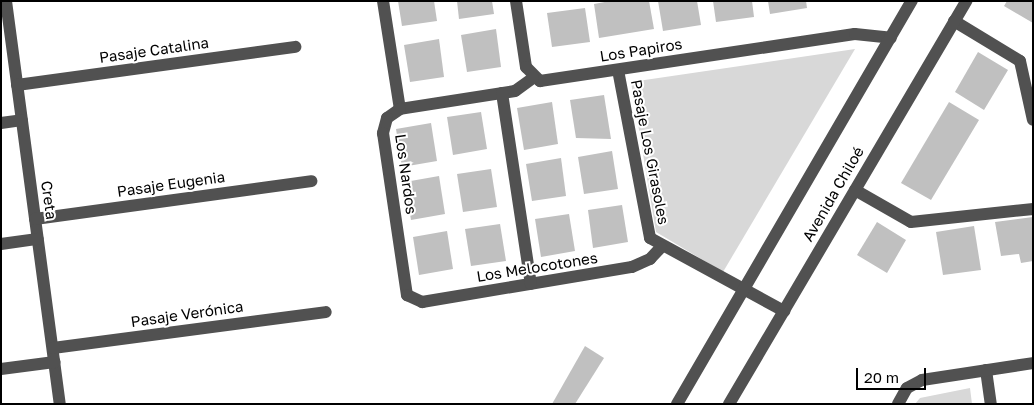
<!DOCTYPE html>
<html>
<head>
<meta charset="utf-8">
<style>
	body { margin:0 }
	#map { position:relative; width:1034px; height:405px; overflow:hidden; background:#fff; font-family:"Golos Text",sans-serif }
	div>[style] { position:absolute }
	.green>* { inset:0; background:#d8d8d8 }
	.building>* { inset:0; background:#c0c0c0 }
	.minor>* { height:12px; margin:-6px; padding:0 6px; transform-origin:6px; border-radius:6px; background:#515151 }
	span { translate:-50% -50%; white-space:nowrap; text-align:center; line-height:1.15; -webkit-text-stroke:4px #fff; paint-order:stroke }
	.street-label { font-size:15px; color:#000 }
	.frame { position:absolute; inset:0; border:2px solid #000; pointer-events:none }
	.scale { position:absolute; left:856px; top:368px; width:70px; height:22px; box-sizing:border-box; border:2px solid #000; border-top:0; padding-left:6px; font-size:15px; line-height:18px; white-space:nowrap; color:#000; -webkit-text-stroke:4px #fff; paint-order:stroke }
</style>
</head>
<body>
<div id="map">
	<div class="green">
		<div style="clip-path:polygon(855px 49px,723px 272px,656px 232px,631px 82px)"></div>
		<div style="clip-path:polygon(970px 388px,972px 404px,915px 404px,920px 398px)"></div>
	</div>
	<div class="building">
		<div style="clip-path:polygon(398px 1px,434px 1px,437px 21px,402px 26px)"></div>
		<div style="clip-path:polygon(457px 1px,492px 1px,494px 14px,459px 19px)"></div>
		<div style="clip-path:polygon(610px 1px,649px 1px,654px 29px,599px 38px,594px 4px)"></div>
		<div style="clip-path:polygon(658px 1px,697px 1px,701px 25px,663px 31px)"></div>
		<div style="clip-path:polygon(713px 1px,752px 1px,754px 17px,716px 22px)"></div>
		<div style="clip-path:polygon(768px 1px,806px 1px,807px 8px,770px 14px)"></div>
		<div style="clip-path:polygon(1007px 1px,1033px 1px,1033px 23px,1004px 6px)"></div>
		<div style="clip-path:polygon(585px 8px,590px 42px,552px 47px,547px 13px)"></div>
		<div style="clip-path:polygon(496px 29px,501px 67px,467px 72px,461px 35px)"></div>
		<div style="clip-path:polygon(439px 39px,444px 77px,410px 82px,404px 45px)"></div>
		<div style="clip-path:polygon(978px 52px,1008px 70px,984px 110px,955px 92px)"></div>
		<div style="clip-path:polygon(604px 95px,611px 139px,576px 138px,570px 100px)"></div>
		<div style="clip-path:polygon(552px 102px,558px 144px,524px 150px,517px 108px)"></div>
		<div style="clip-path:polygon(949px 102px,979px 120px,931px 200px,901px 183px)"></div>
		<div style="clip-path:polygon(481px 112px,487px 149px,453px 155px,447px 117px)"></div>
		<div style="clip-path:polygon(431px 123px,437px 161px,402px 167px,396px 129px)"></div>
		<div style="clip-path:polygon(612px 151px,618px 189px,584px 194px,578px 157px)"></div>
		<div style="clip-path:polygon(561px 158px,566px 196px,532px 201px,526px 164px)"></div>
		<div style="clip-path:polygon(491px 169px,497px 207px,463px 212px,457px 174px)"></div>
		<div style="clip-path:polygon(439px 176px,445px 214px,411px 220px,405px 182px)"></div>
		<div style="clip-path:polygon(622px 205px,628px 242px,593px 248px,588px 210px)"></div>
		<div style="clip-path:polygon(569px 214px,575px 251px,541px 257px,535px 219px)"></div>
		<div style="clip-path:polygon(1033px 217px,1033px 261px,1021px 263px,1019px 254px,1001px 256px,995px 222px)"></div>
		<div style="clip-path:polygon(877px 222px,906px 240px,887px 273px,857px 255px)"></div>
		<div style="clip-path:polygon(500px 224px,506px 261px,471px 266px,465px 229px)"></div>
		<div style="clip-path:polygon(974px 226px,981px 270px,943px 275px,936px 232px)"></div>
		<div style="clip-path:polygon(447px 231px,453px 269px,419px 275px,413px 237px)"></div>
		<div style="clip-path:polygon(585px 346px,604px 358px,575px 404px,552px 404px)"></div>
	</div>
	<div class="minor">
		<div style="left:6px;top:1px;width:407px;rotate:82.4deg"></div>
		<div style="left:383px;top:1px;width:109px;rotate:81.1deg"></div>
		<div style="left:516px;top:1px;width:67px;rotate:81.4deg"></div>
		<div style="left:526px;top:67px;width:20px;rotate:45deg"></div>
		<div style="left:540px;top:81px;width:318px;rotate:-8.5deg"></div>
		<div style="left:855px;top:34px;width:36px;rotate:6deg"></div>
		<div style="left:954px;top:21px;width:77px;rotate:31.2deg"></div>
		<div style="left:1020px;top:61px;width:60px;rotate:77.6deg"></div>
		<div style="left:618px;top:70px;width:171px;rotate:79.2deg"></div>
		<div style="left:650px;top:238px;width:153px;rotate:28.6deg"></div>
		<div style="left:533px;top:78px;width:22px;rotate:144deg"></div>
		<div style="left:515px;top:91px;width:116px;rotate:171.1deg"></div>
		<div style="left:400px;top:109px;width:16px;rotate:145deg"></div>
		<div style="left:387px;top:118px;width:16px;rotate:105deg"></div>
		<div style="left:383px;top:133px;width:164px;rotate:81.6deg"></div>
		<div style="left:407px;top:295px;width:17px;rotate:25deg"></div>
		<div style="left:422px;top:302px;width:213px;rotate:-9.5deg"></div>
		<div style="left:632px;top:267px;width:20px;rotate:-24deg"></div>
		<div style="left:650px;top:259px;width:16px;rotate:-47deg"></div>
		<div style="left:17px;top:85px;width:281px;rotate:-7.8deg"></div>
		<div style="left:502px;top:93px;width:193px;rotate:81.4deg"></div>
		<div style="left:1px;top:123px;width:21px;rotate:-8deg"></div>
		<div style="left:855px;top:190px;width:64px;rotate:29.7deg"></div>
		<div style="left:911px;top:222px;width:123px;rotate:-6.1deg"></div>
		<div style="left:35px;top:219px;width:279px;rotate:-7.8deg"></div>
		<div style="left:1px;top:244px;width:37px;rotate:-8deg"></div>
		<div style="left:53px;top:348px;width:275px;rotate:-7.5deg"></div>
		<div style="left:1px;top:369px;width:54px;rotate:-7.4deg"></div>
		<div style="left:986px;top:370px;width:34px;rotate:82deg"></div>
		<div style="left:677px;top:404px;width:467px;rotate:-59.8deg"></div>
		<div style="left:729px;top:404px;width:468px;rotate:-59.5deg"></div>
		<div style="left:898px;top:404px;width:18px;rotate:-61deg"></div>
		<div style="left:907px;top:388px;width:17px;rotate:-28deg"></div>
		<div style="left:922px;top:380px;width:112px;rotate:-8.7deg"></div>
	</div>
	<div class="street-label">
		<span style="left:154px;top:50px;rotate:-8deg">Pasaje Catalina</span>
		<span style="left:641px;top:50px;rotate:-9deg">Los Papiros</span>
		<span style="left:650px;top:152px;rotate:79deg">Pasaje Los Girasoles</span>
		<span style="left:406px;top:174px;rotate:82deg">Los Nardos</span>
		<span style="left:171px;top:184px;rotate:-8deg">Pasaje Eugenia</span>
		<span style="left:833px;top:194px;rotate:-60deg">Avenida Chiloé</span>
		<span style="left:49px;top:200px;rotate:82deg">Creta</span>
		<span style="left:537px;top:267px;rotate:-9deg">Los Melocotones</span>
		<span style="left:187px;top:314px;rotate:-8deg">Pasaje Verónica</span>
	</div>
	<div class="frame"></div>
	<div class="scale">20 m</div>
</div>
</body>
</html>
